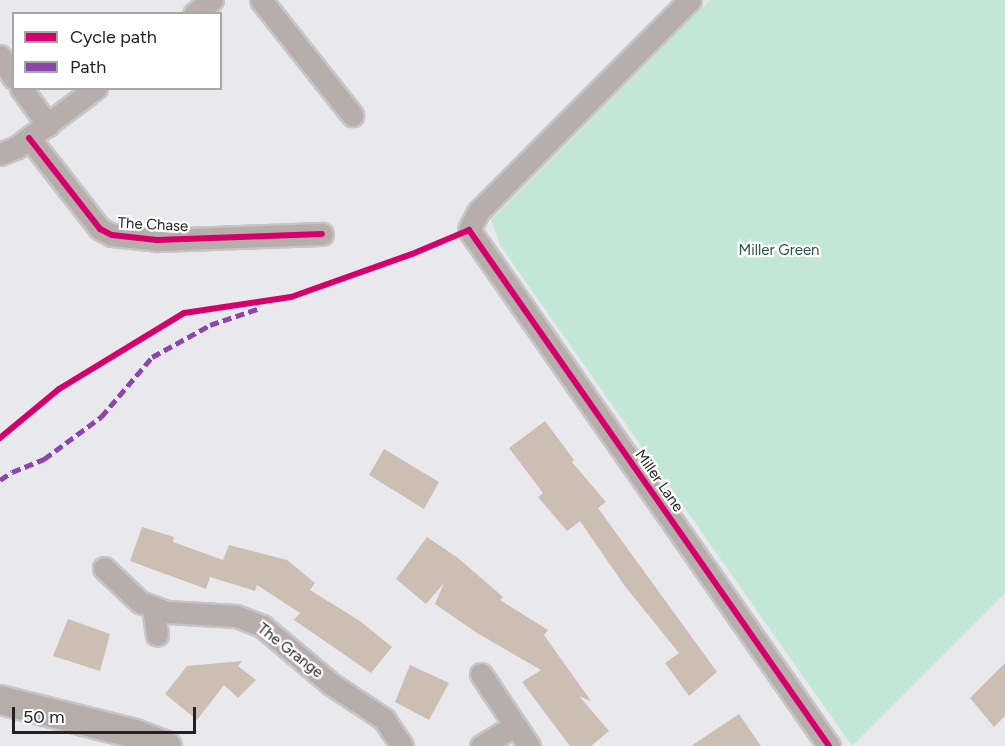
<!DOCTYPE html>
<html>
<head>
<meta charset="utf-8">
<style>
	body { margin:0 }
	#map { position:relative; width:1005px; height:746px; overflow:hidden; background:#e9e9ed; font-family:Figtree,sans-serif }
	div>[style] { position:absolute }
	.green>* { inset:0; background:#c2e7d7 }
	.building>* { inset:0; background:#cdbeb4 }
	.roads { filter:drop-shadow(2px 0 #c6c6c8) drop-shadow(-2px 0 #c6c6c8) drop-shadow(0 2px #c6c6c8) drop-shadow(0 -2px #c6c6c8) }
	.street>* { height:21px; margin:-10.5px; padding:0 10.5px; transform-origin:10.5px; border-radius:10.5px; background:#b7adaa }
	.secondary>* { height:28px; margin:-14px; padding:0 14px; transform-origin:14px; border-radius:14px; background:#b6acaa }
	.quiet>* { height:4.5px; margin-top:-2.25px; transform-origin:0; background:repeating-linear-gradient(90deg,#8e44ad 0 9px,transparent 0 13.5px) }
	.cycleway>* { height:6px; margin:-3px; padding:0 3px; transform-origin:3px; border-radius:3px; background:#d6006c }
	span { translate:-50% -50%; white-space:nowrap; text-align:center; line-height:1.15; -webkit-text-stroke:4.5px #fff; paint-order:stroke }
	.street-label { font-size:15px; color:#222225 }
	.park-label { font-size:15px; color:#275440 }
	.legend { position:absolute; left:12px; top:12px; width:210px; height:78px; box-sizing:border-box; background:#fff; border:2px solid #a7a7a8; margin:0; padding:8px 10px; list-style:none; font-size:18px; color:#222225 }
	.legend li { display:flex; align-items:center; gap:12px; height:30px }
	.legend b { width:30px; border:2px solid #a7a7a8 }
	.scale { position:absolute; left:12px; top:707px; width:184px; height:27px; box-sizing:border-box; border:3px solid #222225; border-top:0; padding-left:8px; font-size:18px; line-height:21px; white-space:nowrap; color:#222225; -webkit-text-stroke:4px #fff; paint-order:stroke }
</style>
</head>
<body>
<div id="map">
	<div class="green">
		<div style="clip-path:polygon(710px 0,1005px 0,1005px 593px,852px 746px,500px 245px,491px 220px)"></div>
	</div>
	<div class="building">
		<div style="clip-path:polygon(545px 421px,574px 460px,572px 462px,606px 502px,598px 508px,717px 672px,689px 696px,665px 663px,679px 653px,624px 585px,580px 521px,567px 531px,538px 497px,543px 493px,509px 448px)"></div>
		<div style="clip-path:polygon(384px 449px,439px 482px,424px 509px,369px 475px)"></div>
		<div style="clip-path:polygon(142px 527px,174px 537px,173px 542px,223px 560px,229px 545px,287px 560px,315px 583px,310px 590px,360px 621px,392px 647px,371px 673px,294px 620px,300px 613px,257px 585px,255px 591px,210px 577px,206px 589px,130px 561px)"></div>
		<div style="clip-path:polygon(427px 537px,458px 558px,503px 597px,500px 600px,548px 630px,544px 635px,591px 701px,579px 696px,609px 731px,591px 746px,570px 746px,522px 682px,541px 670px,477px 633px,435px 604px,444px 583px,426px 604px,396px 579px)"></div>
		<div style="clip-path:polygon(68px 619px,110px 634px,100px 671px,53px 656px)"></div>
		<div style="clip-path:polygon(242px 661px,238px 666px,256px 680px,238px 698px,224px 685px,197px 720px,165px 694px,187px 666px)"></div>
		<div style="clip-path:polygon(1005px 663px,1005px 716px,994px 727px,970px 698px)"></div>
		<div style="clip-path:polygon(410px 665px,449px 683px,429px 720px,395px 702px)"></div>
		<div style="clip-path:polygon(739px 714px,761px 746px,691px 746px)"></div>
	</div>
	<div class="roads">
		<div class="street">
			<div style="left:261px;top:0;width:147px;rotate:51.6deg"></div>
			<div style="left:690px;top:0;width:300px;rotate:135deg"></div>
			<div style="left:478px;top:212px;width:20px;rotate:117deg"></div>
			<div style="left:469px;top:230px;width:629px;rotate:55.1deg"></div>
			<div style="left:194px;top:14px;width:23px;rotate:-38deg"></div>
			<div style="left:0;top:56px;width:26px;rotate:58deg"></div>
			<div style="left:21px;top:88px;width:46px;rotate:53.9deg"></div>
			<div style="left:29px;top:138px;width:115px;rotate:52deg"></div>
			<div style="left:100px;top:229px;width:13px;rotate:27deg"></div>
			<div style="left:112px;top:235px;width:45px;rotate:6.3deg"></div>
			<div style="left:157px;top:240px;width:165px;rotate:-2.1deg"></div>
			<div style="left:0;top:154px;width:18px;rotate:-22deg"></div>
			<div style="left:17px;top:147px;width:99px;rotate:-36.8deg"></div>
			<div style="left:104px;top:568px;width:50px;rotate:43.4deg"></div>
			<div style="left:140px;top:602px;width:14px;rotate:21deg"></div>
			<div style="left:153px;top:607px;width:28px;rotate:82deg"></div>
			<div style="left:153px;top:607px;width:15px;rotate:20deg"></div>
			<div style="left:167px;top:612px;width:69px;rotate:3.3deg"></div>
			<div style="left:236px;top:616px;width:28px;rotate:21deg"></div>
			<div style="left:262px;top:626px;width:90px;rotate:40deg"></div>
			<div style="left:331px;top:684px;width:64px;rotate:33.4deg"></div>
			<div style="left:384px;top:719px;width:32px;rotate:56deg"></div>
			<div style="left:481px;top:674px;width:87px;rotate:56.3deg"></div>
			<div style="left:481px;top:746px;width:39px;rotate:-31deg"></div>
		</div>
		<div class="secondary">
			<div style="left:0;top:700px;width:139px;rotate:14.1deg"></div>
			<div style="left:135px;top:734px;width:34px;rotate:21deg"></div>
		</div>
	</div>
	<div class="quiet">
		<div style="left:0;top:480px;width:14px;rotate:-34deg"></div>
		<div style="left:12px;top:472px;width:35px;rotate:-22deg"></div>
		<div style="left:44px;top:459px;width:71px;rotate:-36.4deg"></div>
		<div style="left:101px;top:417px;width:79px;rotate:-49.6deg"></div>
		<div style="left:152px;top:357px;width:66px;rotate:-28.9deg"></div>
		<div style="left:210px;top:325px;width:50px;rotate:-18.8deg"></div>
	</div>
	<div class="cycleway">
		<div style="left:29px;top:138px;width:115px;rotate:52deg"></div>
		<div style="left:100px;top:229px;width:13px;rotate:27deg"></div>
		<div style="left:112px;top:235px;width:45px;rotate:6.3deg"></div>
		<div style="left:157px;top:240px;width:165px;rotate:-2.1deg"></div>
		<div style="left:0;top:438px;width:77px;rotate:-39.7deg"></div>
		<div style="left:59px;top:389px;width:146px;rotate:-31.3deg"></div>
		<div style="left:184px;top:313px;width:108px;rotate:-8.5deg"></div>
		<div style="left:291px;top:297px;width:128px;rotate:-19.6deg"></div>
		<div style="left:412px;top:254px;width:62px;rotate:-22.8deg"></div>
		<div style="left:469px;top:230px;width:629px;rotate:55.1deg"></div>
	</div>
	<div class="street-label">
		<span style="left:153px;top:225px;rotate:3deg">The Chase</span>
		<span style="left:659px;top:481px;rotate:55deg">Miller Lane</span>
		<span style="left:290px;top:651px;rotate:38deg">The Grange</span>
	</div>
	<div class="park-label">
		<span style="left:779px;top:251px">Miller Green</span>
	</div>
	<ul class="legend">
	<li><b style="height:8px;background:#d6006c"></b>Cycle path</li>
	<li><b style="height:8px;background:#8e44ad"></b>Path</li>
	</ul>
	<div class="scale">50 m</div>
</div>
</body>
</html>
